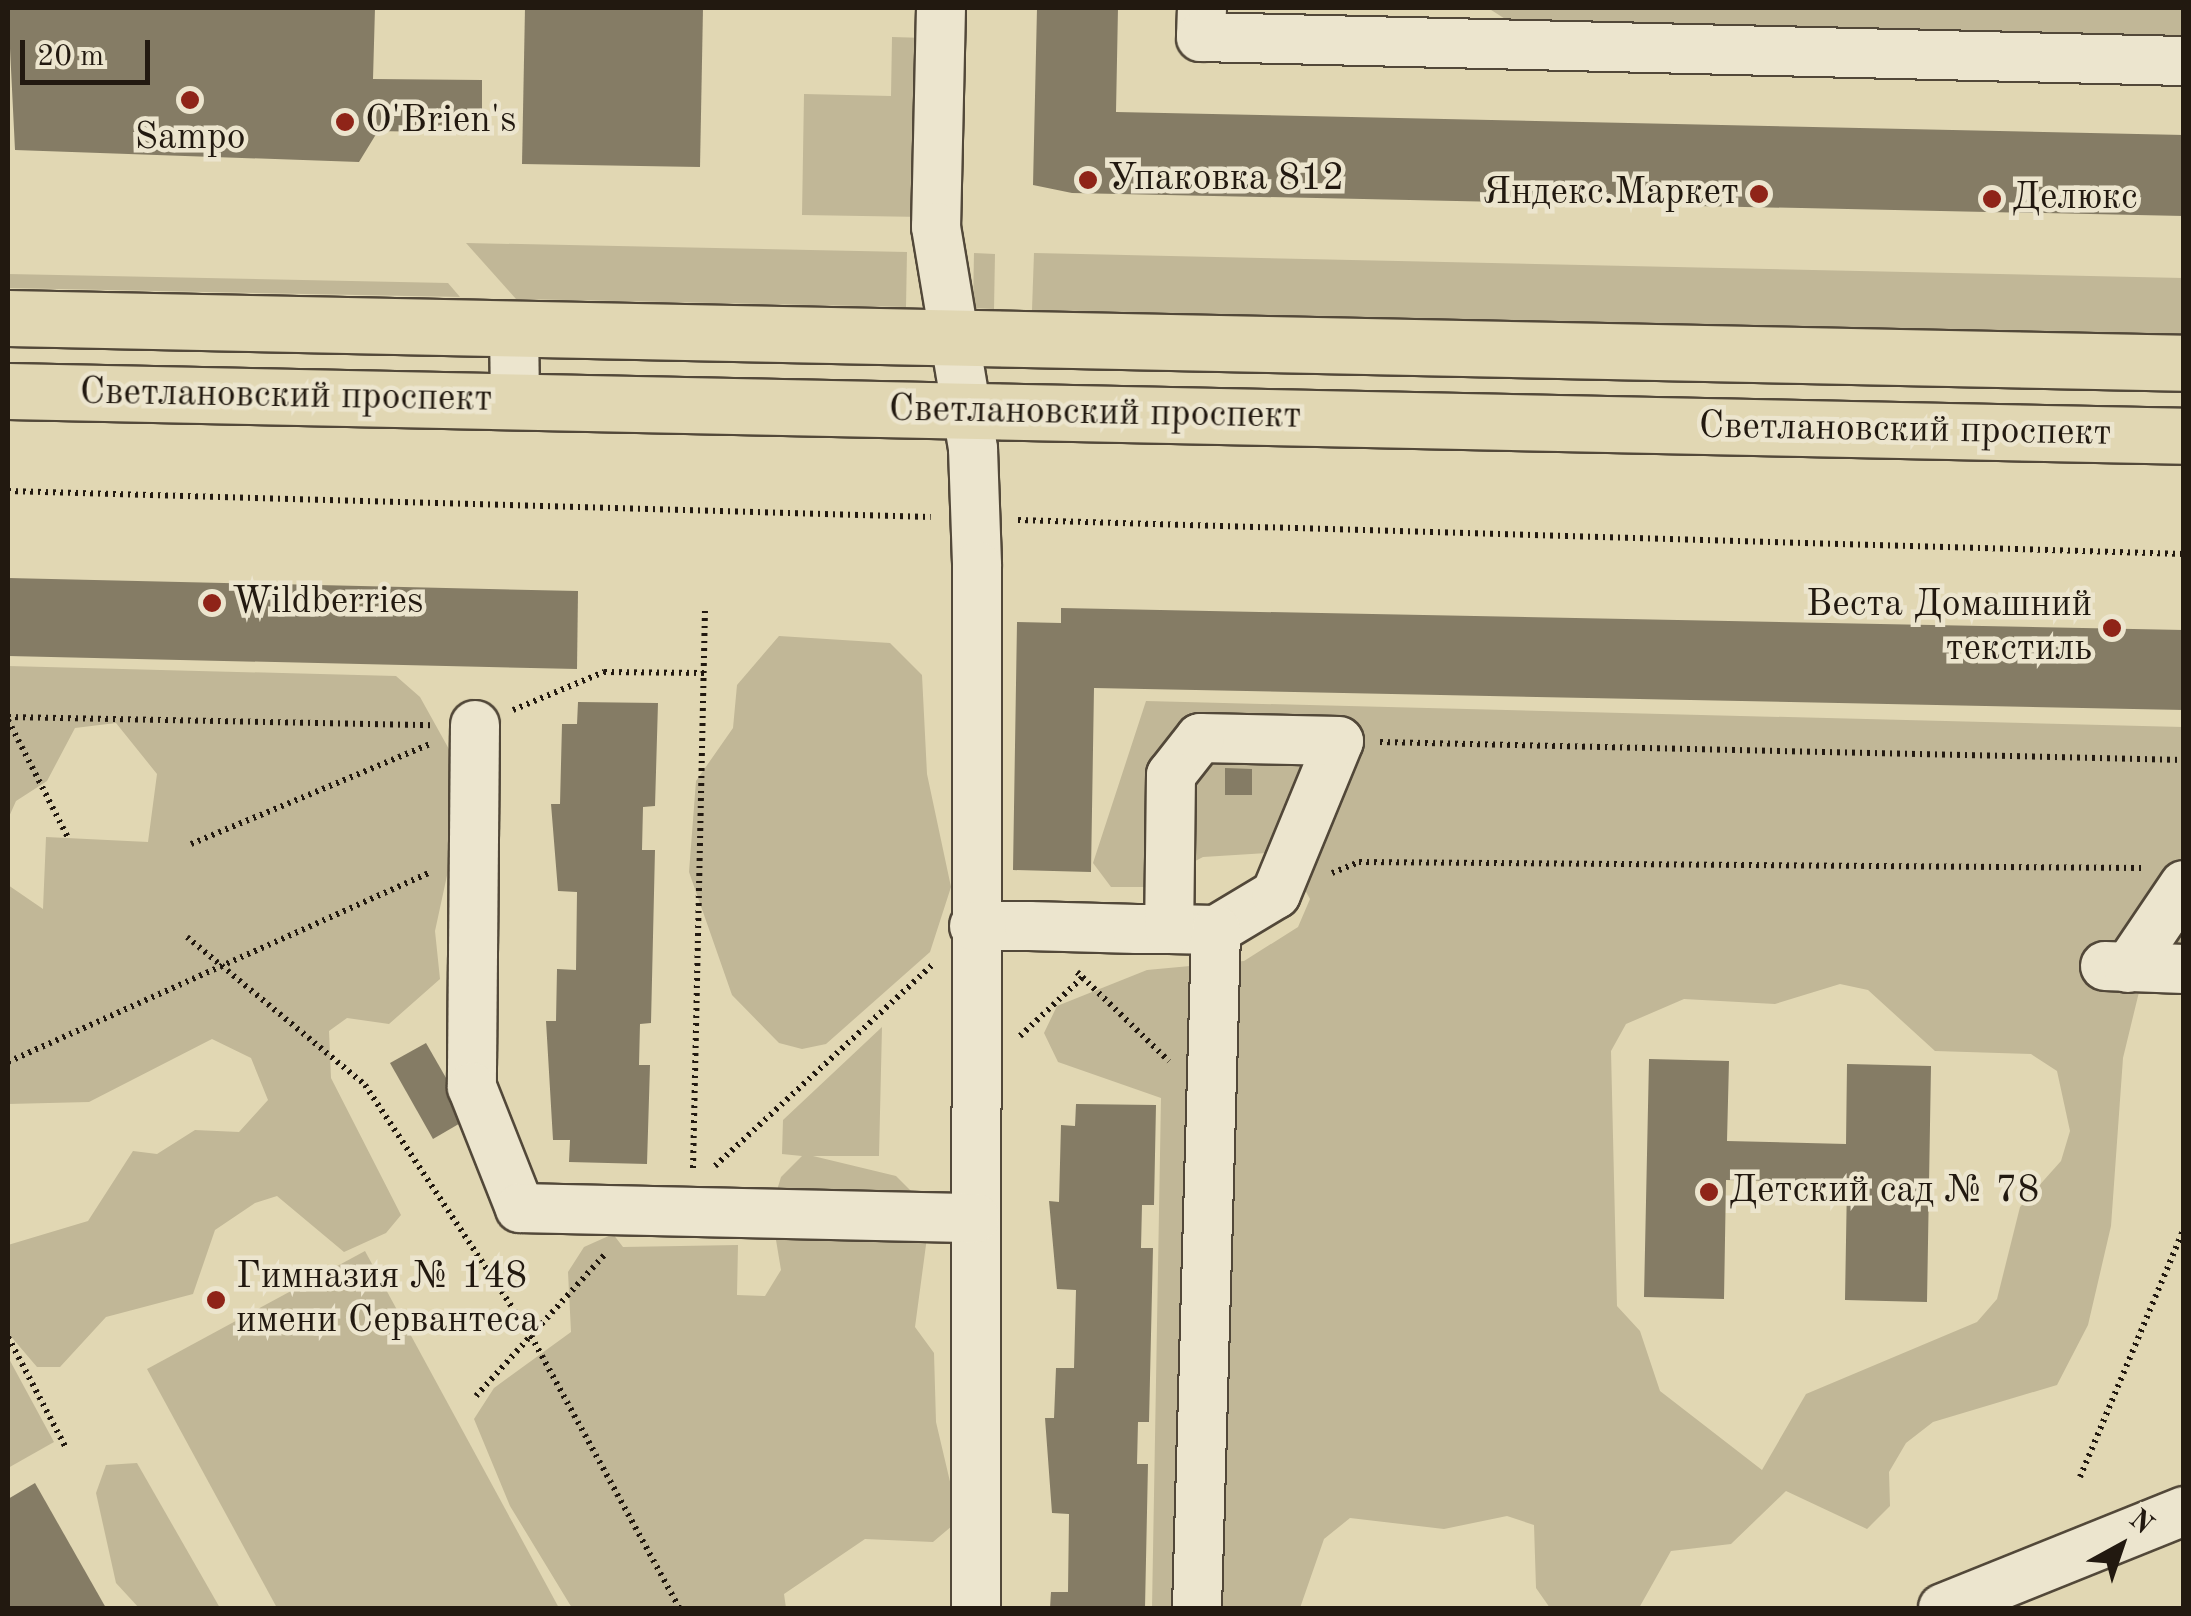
<!DOCTYPE html>
<html>
<head>
<meta charset="utf-8">
<style>
	body { margin:0 }
	#map { position:relative; width:2191px; height:1616px; overflow:hidden; background:#e1d7b3; font-family:"Old Standard TT",serif }
	div>[style] { position:absolute }
	.green>* { inset:0; background:#c1b797 }
	.building>* { inset:0; background:#857c65 }
	.path>* { height:6px; margin-top:-3px; transform-origin:0; background:repeating-linear-gradient(90deg,#221910 0 2.5px,transparent 0 7.5px) }
	.roads { filter:drop-shadow(2px 0 #524839) drop-shadow(-2px 0 #524839) drop-shadow(0 2px #524839) drop-shadow(0 -2px #524839) }
	.minor>* { height:48px; margin:-24px; padding:0 24px; transform-origin:24px; border-radius:24px; background:#ece5ce }
	.major>* { height:55px; margin:-27.5px; padding:0 27.5px; transform-origin:27.5px; border-radius:27.5px; background:#e1d7b3 }
	.dots>* { width:28px; height:28px; translate:-50% -50%; box-sizing:border-box; border:5px solid #ece5ce; border-radius:50% }
	span { translate:-50% -50%; white-space:nowrap; text-align:center; line-height:1.15; -webkit-text-stroke:9px #ece5ce; paint-order:stroke }
	.poi-label { font-size:38px; color:#221910 }
	.left { translate:0 -50%; text-align:left }
	.right { translate:-100% -50%; text-align:right }
	.street-label { font-size:38px; color:#221910 }
	.frame { position:absolute; inset:0; border:10px solid #221910; pointer-events:none }
	.north { position:absolute; left:2071px; top:1496px; width:100px; height:100px; -webkit-text-stroke:8px #ece5ce; paint-order:stroke; rotate:40deg; font-size:28px; font-weight:700; line-height:40px; text-align:center; color:#221910 }
	.north::after { content:''; display:block; margin:auto; width:35px; height:45px; background:#221910; clip-path:polygon(50% 0,100% 100%,50% 72%,0 100%) }
	.scale { position:absolute; left:20px; top:40px; width:130px; height:45px; box-sizing:border-box; border:5px solid #221910; border-top:0; padding-left:12px; font-size:30px; line-height:35px; white-space:nowrap; color:#221910; -webkit-text-stroke:8px #ece5ce; paint-order:stroke }
</style>
</head>
<body>
<div id="map">
	<div class="green">
		<div style="clip-path:polygon(1488px 8px,2183px 8px,2183px 61px,1521px 29px)"></div>
		<div style="clip-path:polygon(892px 37px,926px 38px,923px 217px,802px 215px,804px 94px,891px 96px)"></div>
		<div style="clip-path:polygon(466px 243px,907px 252px,906px 307px,516px 299px)"></div>
		<div style="clip-path:polygon(974px 253px,995px 254px,994px 309px,973px 308px)"></div>
		<div style="clip-path:polygon(1034px 253px,2183px 278px,2183px 334px,1032px 310px)"></div>
		<div style="clip-path:polygon(8px 274px,448px 283px,460px 297px,8px 288px)"></div>
		<div style="clip-path:polygon(779px 636px,890px 643px,922px 675px,927px 774px,951px 887px,930px 952px,826px 1044px,802px 1049px,779px 1043px,732px 995px,689px 872px,696px 781px,733px 728px,737px 685px)"></div>
		<div style="clip-path:polygon(8px 666px,396px 676px,420px 697px,455px 760px,451px 857px,435px 931px,440px 979px,389px 1024px,347px 1018px,329px 1031px,331px 1078px,401px 1215px,386px 1233px,344px 1252px,277px 1196px,255px 1203px,215px 1230px,193px 1294px,106px 1317px,60px 1367px,37px 1367px,8px 1333px,8px 1245px,88px 1221px,133px 1151px,157px 1154px,195px 1130px,239px 1132px,268px 1100px,251px 1058px,212px 1039px,89px 1102px,8px 1104px,8px 885px,43px 909px,46px 837px,148px 842px,157px 774px,116px 723px,75px 728px,47px 781px,16px 801px,8px 819px)"></div>
		<div style="clip-path:polygon(evenodd,1146px 701px,2183px 727px,2183px 962px,2160px 965px,2139px 992px,2123px 1058px,2111px 1226px,2088px 1325px,2057px 1385px,1933px 1422px,1906px 1443px,1889px 1472px,1890px 1506px,1867px 1529px,1786px 1491px,1731px 1544px,1671px 1551px,1639px 1608px,1550px 1608px,1536px 1588px,1534px 1525px,1507px 1516px,1444px 1529px,1350px 1518px,1324px 1539px,1300px 1608px,1152px 1608px,1161px 1098px,1058px 1062px,1044px 1033px,1057px 1006px,1147px 970px,1244px 961px,1298px 927px,1310px 899px,1294px 870px,1267px 853px,1203px 857px,1145px 887px,1111px 887px,1093px 863px,1146px 701px,1840px 984px,1868px 990px,1935px 1051px,2031px 1054px,2057px 1071px,2070px 1131px,2061px 1161px,2020px 1207px,1997px 1299px,1977px 1322px,1806px 1394px,1762px 1470px,1660px 1391px,1640px 1331px,1617px 1306px,1611px 1051px,1626px 1024px,1684px 999px,1775px 1004px,1840px 984px)"></div>
		<div style="clip-path:polygon(882px 1027px,879px 1156px,813px 1156px,896px 1176px,919px 1199px,928px 1230px,915px 1327px,934px 1353px,936px 1422px,959px 1520px,933px 1542px,865px 1539px,784px 1594px,786px 1608px,572px 1608px,510px 1506px,474px 1419px,494px 1388px,571px 1332px,568px 1272px,584px 1247px,613px 1234px,623px 1247px,738px 1245px,737px 1295px,765px 1296px,781px 1270px,771px 1210px,781px 1177px,802px 1156px,782px 1154px,783px 1120px)"></div>
		<div style="clip-path:polygon(365px 1251px,559px 1608px,277px 1608px,147px 1369px)"></div>
		<div style="clip-path:polygon(8px 1357px,54px 1442px,8px 1468px)"></div>
		<div style="clip-path:polygon(137px 1463px,220px 1608px,139px 1608px,116px 1583px,96px 1493px,106px 1465px)"></div>
	</div>
	<div class="building">
		<div style="clip-path:polygon(8px 8px,375px 8px,373px 79px,482px 80px,482px 133px,378px 131px,359px 162px,15px 150px)"></div>
		<div style="clip-path:polygon(525px 8px,703px 8px,700px 167px,522px 164px)"></div>
		<div style="clip-path:polygon(1037px 8px,1118px 8px,1116px 112px,2184px 135px,2184px 216px,1072px 193px,1033px 185px)"></div>
		<div style="clip-path:polygon(8px 578px,578px 591px,577px 669px,8px 656px)"></div>
		<div style="clip-path:polygon(1061px 608px,2184px 630px,2184px 710px,1094px 688px,1091px 872px,1013px 870px,1017px 622px,1061px 623px)"></div>
		<div style="clip-path:polygon(578px 702px,658px 703px,655px 806px,643px 807px,642px 850px,655px 850px,651px 1023px,640px 1024px,639px 1065px,650px 1065px,647px 1164px,569px 1162px,570px 1140px,553px 1140px,546px 1021px,556px 1021px,557px 969px,576px 970px,577px 892px,558px 891px,551px 804px,560px 804px,562px 724px,577px 724px)"></div>
		<div style="clip-path:polygon(1225px 768px,1252px 769px,1252px 795px,1225px 795px)"></div>
		<div style="clip-path:polygon(426px 1043px,469px 1118px,433px 1139px,390px 1063px)"></div>
		<div style="clip-path:polygon(1649px 1059px,1729px 1061px,1727px 1141px,1846px 1144px,1847px 1064px,1931px 1066px,1927px 1302px,1845px 1300px,1847px 1182px,1726px 1180px,1724px 1299px,1644px 1297px)"></div>
		<div style="clip-path:polygon(1076px 1104px,1156px 1105px,1154px 1205px,1142px 1205px,1141px 1248px,1153px 1248px,1149px 1422px,1138px 1422px,1137px 1464px,1148px 1464px,1145px 1608px,1050px 1608px,1051px 1592px,1068px 1592px,1069px 1514px,1052px 1513px,1045px 1418px,1054px 1418px,1056px 1368px,1074px 1368px,1076px 1290px,1057px 1289px,1049px 1201px,1059px 1202px,1061px 1125px,1075px 1126px)"></div>
		<div style="clip-path:polygon(35px 1483px,106px 1608px,8px 1608px,8px 1499px)"></div>
	</div>
	<div class="path">
		<div style="left:8px;top:491px;width:923px;rotate:1.61deg"></div>
		<div style="left:1018px;top:520px;width:1166px;rotate:1.67deg"></div>
		<div style="left:513px;top:710px;width:99px;rotate:-22.7deg"></div>
		<div style="left:604px;top:672px;width:100px;rotate:0.6deg"></div>
		<div style="left:8px;top:717px;width:425px;rotate:1.1deg"></div>
		<div style="left:8px;top:720px;width:132px;rotate:63deg"></div>
		<div style="left:1380px;top:742px;width:804px;rotate:1.28deg"></div>
		<div style="left:191px;top:844px;width:259px;rotate:-22.7deg"></div>
		<div style="left:1332px;top:873px;width:29px;rotate:-22deg"></div>
		<div style="left:1359px;top:862px;width:783px;rotate:0.44deg"></div>
		<div style="left:187px;top:937px;width:231px;rotate:39.7deg"></div>
		<div style="left:365px;top:1085px;width:301px;rotate:56.5deg"></div>
		<div style="left:531px;top:1336px;width:310px;rotate:61.4deg"></div>
		<div style="left:1077px;top:972px;width:128px;rotate:44.1deg"></div>
		<div style="left:1020px;top:1036px;width:88px;rotate:-43.2deg"></div>
		<div style="left:8px;top:1062px;width:463px;rotate:-24.2deg"></div>
		<div style="left:715px;top:1166px;width:297px;rotate:-42.8deg"></div>
		<div style="left:693px;top:1168px;width:561px;rotate:-88.77deg"></div>
		<div style="left:8px;top:1337px;width:127px;rotate:62.4deg"></div>
		<div style="left:476px;top:1396px;width:192px;rotate:-47.7deg"></div>
		<div style="left:2080px;top:1477px;width:270px;rotate:-67.3deg"></div>
	</div>
	<div class="roads">
		<div class="minor">
			<div style="left:941px;top:8px;width:219px;rotate:91.3deg"></div>
			<div style="left:936px;top:227px;width:225px;rotate:80.5deg"></div>
			<div style="left:973px;top:449px;width:117px;rotate:88deg"></div>
			<div style="left:977px;top:566px;width:1042px;rotate:90.05deg"></div>
			<div style="left:1202px;top:8px;width:29px;rotate:92deg"></div>
			<div style="left:1201px;top:37px;width:983px;rotate:1.4deg"></div>
			<div style="left:514px;top:328px;width:74px;rotate:89.2deg"></div>
			<div style="left:475px;top:725px;width:362px;rotate:90.5deg"></div>
			<div style="left:472px;top:1087px;width:130px;rotate:68.4deg"></div>
			<div style="left:520px;top:1208px;width:455px;rotate:1.3deg"></div>
			<div style="left:974px;top:926px;width:55px"></div>
			<div style="left:1029px;top:926px;width:108px;rotate:1.6deg"></div>
			<div style="left:1137px;top:929px;width:32px"></div>
			<div style="left:1169px;top:929px;width:47px;rotate:1.2deg"></div>
			<div style="left:1216px;top:930px;width:70px;rotate:-31deg"></div>
			<div style="left:1276px;top:894px;width:165px;rotate:-67.6deg"></div>
			<div style="left:1339px;top:741px;width:139px;rotate:-178.8deg"></div>
			<div style="left:1200px;top:738px;width:47px;rotate:128.1deg"></div>
			<div style="left:1171px;top:775px;width:154px;rotate:90.7deg"></div>
			<div style="left:2105px;top:966px;width:79px;rotate:2.2deg"></div>
			<div style="left:2128px;top:968px;width:100px;rotate:-56deg"></div>
			<div style="left:1197px;top:1608px;width:678px;rotate:-88.39deg"></div>
			<div style="left:1943px;top:1608px;width:260px;rotate:-21.9deg"></div>
		</div>
		<div class="major">
			<div style="left:8px;top:318px;width:2176px;rotate:1.18deg"></div>
			<div style="left:8px;top:391px;width:2176px;rotate:1.18deg"></div>
		</div>
	</div>
	<div class="dots">
		<div style="left:190px;top:100px;background:#8f2418"></div>
		<div style="left:345px;top:122px;background:#8f2418"></div>
		<div style="left:1088px;top:180px;background:#8f2418"></div>
		<div style="left:1759px;top:194px;background:#8f2418"></div>
		<div style="left:1992px;top:199px;background:#8f2418"></div>
		<div style="left:212px;top:603px;background:#8f2418"></div>
		<div style="left:2112px;top:628px;background:#8f2418"></div>
		<div style="left:1709px;top:1192px;background:#8f2418"></div>
		<div style="left:216px;top:1300px;background:#8f2418"></div>
	</div>
	<div class="poi-label">
		<span class="left" style="left:365px;top:122px">O'Brien's</span>
		<span style="left:190px;top:139px">Sampo</span>
		<span class="left" style="left:1108px;top:180px">Упаковка 812</span>
		<span class="right" style="left:1739px;top:194px">Яндекс.Маркет</span>
		<span class="left" style="left:2012px;top:199px">Делюкс</span>
		<span class="left" style="left:232px;top:603px">Wildberries</span>
		<span class="right" style="left:2092px;top:628px">Веста Домашний<br>текстиль</span>
		<span class="left" style="left:1729px;top:1192px">Детский сад № 78</span>
		<span class="left" style="left:236px;top:1300px">Гимназия № 148<br>имени Сервантеса</span>
	</div>
	<div class="street-label">
		<span style="left:286px;top:397px;rotate:1deg">Светлановский проспект</span>
		<span style="left:1095px;top:414px;rotate:1deg">Светлановский проспект</span>
		<span style="left:1905px;top:431px;rotate:1deg">Светлановский проспект</span>
	</div>
	<div class="frame"></div>
	<div class="north">N</div>
	<div class="scale">20 m</div>
</div>
</body>
</html>
